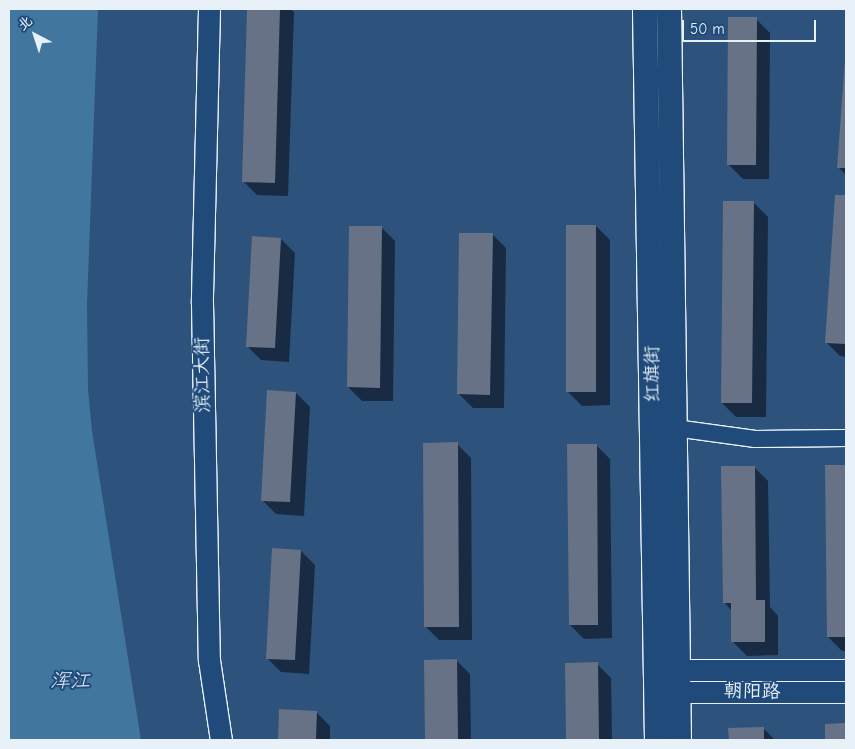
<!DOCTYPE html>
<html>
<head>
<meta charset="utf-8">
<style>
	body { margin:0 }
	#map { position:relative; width:855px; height:749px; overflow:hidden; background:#2d527c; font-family:"Comic Neue","LXGW WenKai TC",sans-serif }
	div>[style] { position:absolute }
	.water>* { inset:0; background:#41779e }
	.shadow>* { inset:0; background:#0007 }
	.building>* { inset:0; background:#677286 }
	.roads { filter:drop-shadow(1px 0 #e8f1f8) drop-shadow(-1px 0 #e8f1f8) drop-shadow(0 1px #e8f1f8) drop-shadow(0 -1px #e8f1f8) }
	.minor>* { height:16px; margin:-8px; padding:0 8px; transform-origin:8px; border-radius:8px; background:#1f4a7a }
	.tertiary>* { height:21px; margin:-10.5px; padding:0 10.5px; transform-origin:10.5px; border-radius:10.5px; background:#1f4a7a }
	.secondary>* { height:24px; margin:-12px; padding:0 12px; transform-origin:12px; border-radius:12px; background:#1f4a7a }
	span { translate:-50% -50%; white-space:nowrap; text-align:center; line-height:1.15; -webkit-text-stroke:4px #1f4a7a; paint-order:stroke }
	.street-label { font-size:19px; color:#e8f1f8 }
	.water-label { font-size:20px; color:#cfdfea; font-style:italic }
	.frame { position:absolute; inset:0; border:10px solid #e8f1f8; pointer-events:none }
	.north { position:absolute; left:10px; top:10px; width:50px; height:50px; -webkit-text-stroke:4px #1f4a7a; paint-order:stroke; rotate:320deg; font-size:14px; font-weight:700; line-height:20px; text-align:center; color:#e8f1f8 }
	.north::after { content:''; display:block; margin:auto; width:18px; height:22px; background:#e8f1f8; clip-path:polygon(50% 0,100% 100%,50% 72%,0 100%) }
	.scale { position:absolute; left:682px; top:20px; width:134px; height:22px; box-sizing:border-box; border:2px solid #e8f1f8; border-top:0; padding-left:6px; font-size:15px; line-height:18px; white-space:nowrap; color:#e8f1f8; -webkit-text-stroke:4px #1f4a7a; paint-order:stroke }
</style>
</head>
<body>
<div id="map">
	<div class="water">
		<div style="clip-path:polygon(9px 9px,98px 9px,87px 305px,88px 389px,92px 431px,141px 740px,9px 740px)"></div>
	</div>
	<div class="shadow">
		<div style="clip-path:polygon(248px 9px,290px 9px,294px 12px,288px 196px,257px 195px,243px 181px)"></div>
		<div style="clip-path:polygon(756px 19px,770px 33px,769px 179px,743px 179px,729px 165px)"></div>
		<div style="clip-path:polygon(846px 58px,846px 175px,838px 167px)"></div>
		<div style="clip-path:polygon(836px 196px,846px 197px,846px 357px,840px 356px,826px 342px)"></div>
		<div style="clip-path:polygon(754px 203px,768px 217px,766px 417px,736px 417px,722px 403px)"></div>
		<div style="clip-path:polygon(596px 226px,610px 240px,610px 405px,582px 406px,568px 392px)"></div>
		<div style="clip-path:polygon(381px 227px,395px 241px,393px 401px,362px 401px,348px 387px)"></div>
		<div style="clip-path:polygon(492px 234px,506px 248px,504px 408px,473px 408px,459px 394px)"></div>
		<div style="clip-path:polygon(281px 239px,295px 253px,289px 362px,261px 360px,247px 346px)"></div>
		<div style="clip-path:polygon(296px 393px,310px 407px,304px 516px,276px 514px,262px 500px)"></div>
		<div style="clip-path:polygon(457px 444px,471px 458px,472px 640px,439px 640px,425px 626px)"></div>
		<div style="clip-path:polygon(596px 445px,610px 459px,612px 638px,584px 639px,570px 625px)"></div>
		<div style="clip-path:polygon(827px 466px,846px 466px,846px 651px,842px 651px,828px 637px)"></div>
		<div style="clip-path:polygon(754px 467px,768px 481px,770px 607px,778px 616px,778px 655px,747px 656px,733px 642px,732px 611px,724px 602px)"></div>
		<div style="clip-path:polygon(301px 551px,315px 565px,309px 674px,281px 672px,267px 658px)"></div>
		<div style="clip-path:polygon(456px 660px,470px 674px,471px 740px,426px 740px,425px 661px)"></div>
		<div style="clip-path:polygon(566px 664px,597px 664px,611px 678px,612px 740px,567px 740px)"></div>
		<div style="clip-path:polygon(280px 711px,316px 712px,330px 726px,330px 740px,279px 740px)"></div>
		<div style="clip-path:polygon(730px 729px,764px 729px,775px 740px,730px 740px)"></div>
	</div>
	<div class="building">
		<div style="clip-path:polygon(247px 9px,280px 9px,275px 183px,242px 182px)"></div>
		<div style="clip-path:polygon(728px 17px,757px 17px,756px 165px,727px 165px)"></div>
		<div style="clip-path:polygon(845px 60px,846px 61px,846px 168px,837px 168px)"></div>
		<div style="clip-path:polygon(835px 195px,846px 195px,846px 344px,825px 343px)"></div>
		<div style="clip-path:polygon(723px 201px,754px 201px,752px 403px,721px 403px)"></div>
		<div style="clip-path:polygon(566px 225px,596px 225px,596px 392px,566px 392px)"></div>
		<div style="clip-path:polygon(349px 226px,382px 226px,380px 388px,347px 387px)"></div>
		<div style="clip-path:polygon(459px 233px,493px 233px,490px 395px,457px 394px)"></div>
		<div style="clip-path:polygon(252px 236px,281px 238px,275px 348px,246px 347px)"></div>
		<div style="clip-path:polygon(267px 390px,296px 392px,290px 502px,261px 501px)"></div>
		<div style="clip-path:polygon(458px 442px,459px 627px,424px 627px,423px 443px)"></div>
		<div style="clip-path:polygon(567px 444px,597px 444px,598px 625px,569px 625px)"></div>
		<div style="clip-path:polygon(825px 465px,846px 465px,846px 637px,827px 637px)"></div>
		<div style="clip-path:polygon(721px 466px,755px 466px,756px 600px,765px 600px,765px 642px,731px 642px,731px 603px,723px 603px)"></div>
		<div style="clip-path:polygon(272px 548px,301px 550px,295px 660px,266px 659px)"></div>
		<div style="clip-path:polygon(457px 659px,458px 740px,425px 740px,424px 660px)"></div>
		<div style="clip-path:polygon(598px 662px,599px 740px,566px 740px,565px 663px)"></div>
		<div style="clip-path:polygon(279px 709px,317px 711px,316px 740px,278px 740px)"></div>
		<div style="clip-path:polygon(846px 723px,846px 740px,825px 740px,825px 724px)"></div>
		<div style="clip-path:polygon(764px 727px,764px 740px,729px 740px,728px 728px)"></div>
	</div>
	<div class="roads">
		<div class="minor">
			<div style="left:675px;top:428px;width:81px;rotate:7.8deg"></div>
			<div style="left:755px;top:439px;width:91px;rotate:-0.6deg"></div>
		</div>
		<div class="tertiary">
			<div style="left:209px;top:9px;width:294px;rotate:91.4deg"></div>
			<div style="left:202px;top:303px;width:357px;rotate:88.9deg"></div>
			<div style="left:209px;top:660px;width:81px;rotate:81.5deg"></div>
			<div style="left:662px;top:670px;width:184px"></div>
			<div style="left:662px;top:692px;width:184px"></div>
		</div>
		<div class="secondary">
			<div style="left:645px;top:9px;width:731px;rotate:89.06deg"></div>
			<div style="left:669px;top:9px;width:731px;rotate:89.22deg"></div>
		</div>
	</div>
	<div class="street-label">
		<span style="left:653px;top:374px;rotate:-91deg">红旗街</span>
		<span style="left:203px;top:375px;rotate:-91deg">滨江大街</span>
		<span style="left:752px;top:692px;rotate:1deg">朝阳路</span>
	</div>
	<div class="water-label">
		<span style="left:70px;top:680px">浑江</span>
	</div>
	<div class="frame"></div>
	<div class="north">北</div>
	<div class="scale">50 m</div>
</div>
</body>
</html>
